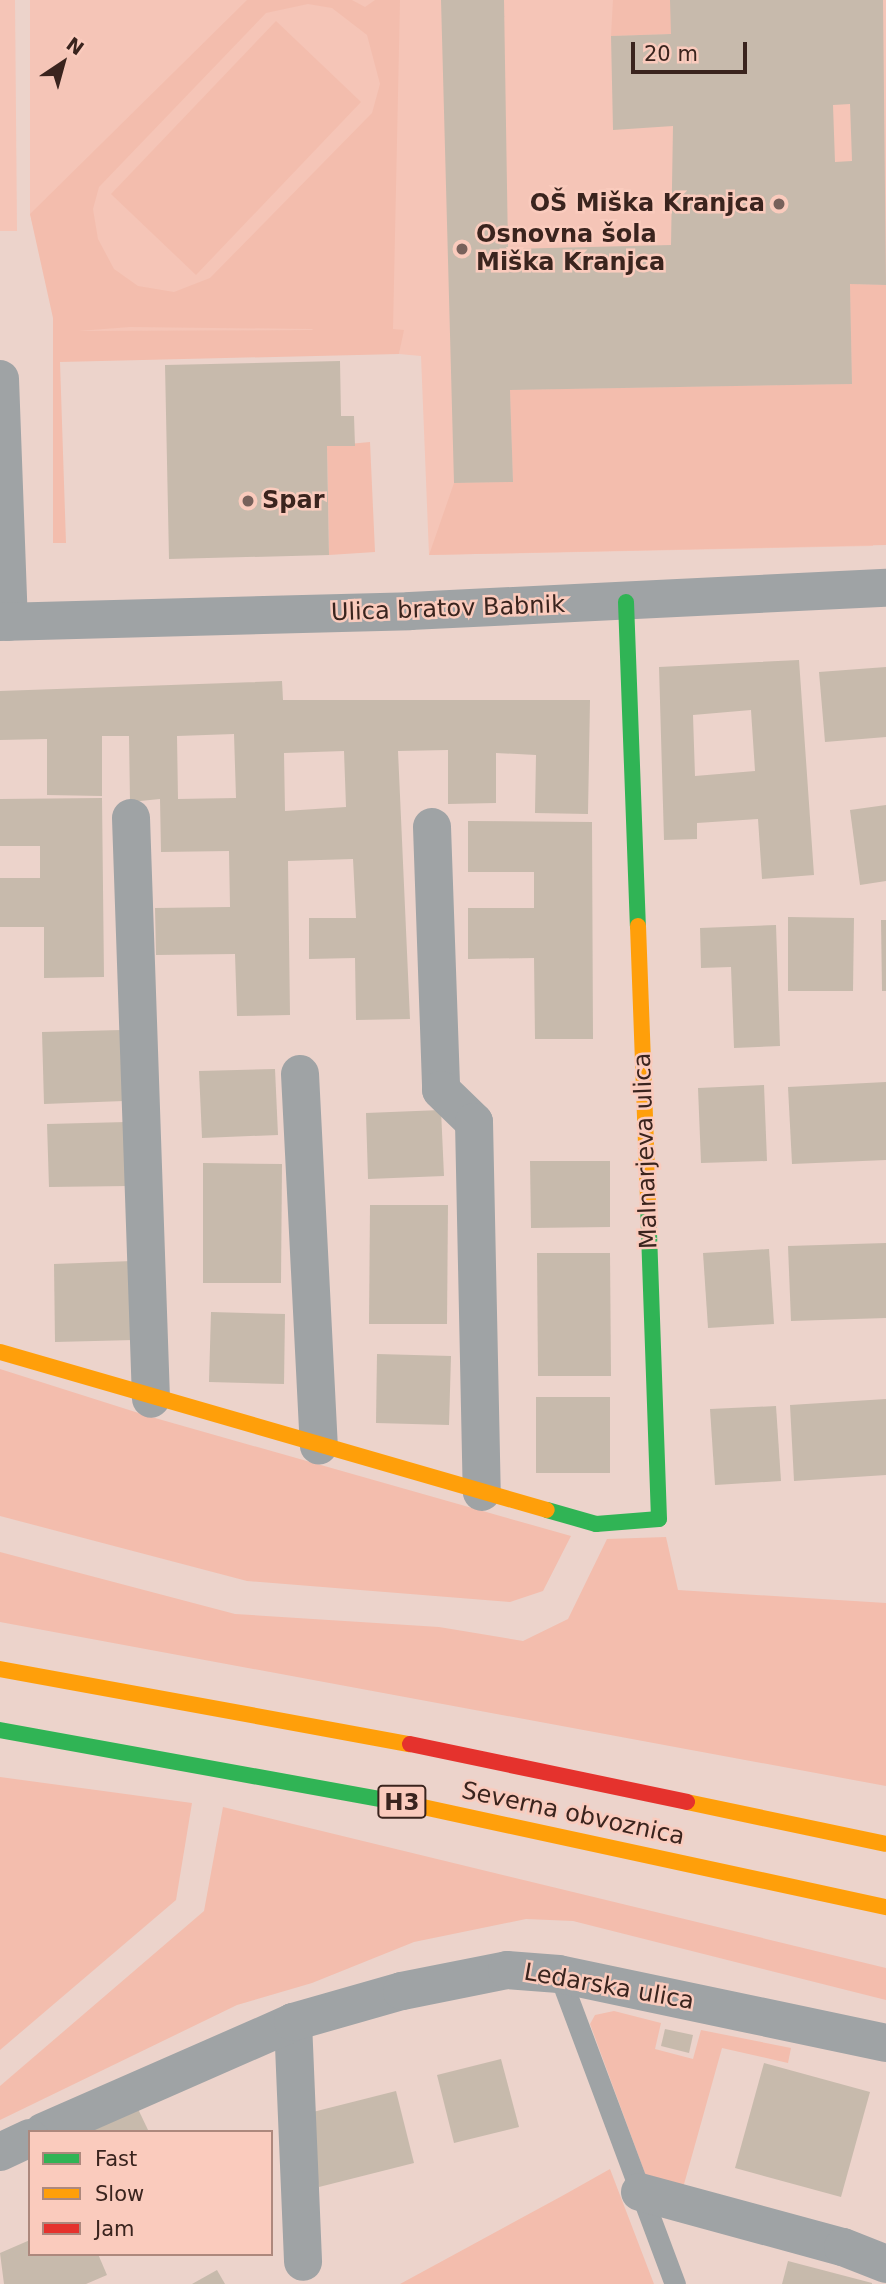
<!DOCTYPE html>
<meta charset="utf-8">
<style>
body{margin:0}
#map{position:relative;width:886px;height:2284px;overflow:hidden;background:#ecd3cb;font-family:"DejaVu Sans",sans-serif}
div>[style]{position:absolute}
.built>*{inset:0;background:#f5c5b7}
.green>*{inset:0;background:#f3bdad}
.building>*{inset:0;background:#c7baac}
.lane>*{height:21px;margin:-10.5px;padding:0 10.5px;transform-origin:10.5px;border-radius:10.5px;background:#9fa3a5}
.street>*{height:38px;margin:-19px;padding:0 19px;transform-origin:19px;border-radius:19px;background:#9fa3a5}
.fast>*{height:16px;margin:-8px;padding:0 8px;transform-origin:8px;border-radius:8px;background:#30b455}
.slow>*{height:16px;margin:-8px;padding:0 8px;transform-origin:8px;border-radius:8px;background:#ff9f0a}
.jam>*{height:16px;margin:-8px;padding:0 8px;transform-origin:8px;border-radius:8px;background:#e5322d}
.dots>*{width:19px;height:19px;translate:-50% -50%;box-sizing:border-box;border:4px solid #facbbd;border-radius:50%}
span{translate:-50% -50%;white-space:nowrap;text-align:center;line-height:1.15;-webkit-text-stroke:5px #facbbd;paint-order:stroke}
.shield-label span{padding:2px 5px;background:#facbbd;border:2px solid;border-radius:5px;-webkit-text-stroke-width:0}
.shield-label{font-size:23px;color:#3a241e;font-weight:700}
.poi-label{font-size:24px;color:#3a241e;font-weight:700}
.right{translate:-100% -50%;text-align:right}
.left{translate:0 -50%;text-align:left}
.street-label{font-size:24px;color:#3a241e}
.legend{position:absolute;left:28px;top:2130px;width:245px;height:126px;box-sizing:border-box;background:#facbbd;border:2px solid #ad887d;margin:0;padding:9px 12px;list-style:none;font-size:21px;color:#3a241e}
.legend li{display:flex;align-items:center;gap:14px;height:35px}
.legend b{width:35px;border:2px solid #ad887d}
.north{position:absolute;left:28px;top:28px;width:70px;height:70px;-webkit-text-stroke:5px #facbbd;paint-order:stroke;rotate:36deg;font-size:19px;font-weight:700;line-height:28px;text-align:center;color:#3a241e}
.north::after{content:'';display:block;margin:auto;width:24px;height:32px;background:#3a241e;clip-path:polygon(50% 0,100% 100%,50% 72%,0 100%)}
.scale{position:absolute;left:631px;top:42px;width:116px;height:32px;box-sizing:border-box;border:4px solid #3a241e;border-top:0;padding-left:9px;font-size:21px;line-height:24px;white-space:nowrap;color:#3a241e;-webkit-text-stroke:5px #facbbd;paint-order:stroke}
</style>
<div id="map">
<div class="built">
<i style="clip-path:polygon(0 0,15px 0,17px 231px,0 231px)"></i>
<i style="clip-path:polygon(30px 0,886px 0,886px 343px,873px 546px,429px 555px,421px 356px,399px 354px,403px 330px,60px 332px,30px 214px)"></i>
</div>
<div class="green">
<i style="clip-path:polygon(evenodd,247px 0,352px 0,365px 7px,375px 0,400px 0,393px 329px,404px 330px,399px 354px,60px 362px,66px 543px,53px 543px,53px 318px,30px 214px,247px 0,308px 4px,332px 8px,367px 35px,380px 84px,372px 113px,210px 278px,174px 292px,138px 286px,114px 269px,98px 239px,93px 209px,99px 187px,266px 13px,308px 4px,247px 0,130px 327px,312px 329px,313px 330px,78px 331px,130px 327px)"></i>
<i style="clip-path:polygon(613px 0,685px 0,671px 34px,611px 36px)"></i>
<i style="clip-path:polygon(276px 21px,361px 102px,196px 275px,111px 194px)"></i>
<i style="clip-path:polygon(850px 284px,886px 285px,886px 545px,429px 555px,454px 483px,513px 482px,510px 390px,852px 384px)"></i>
<i style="clip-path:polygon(370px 442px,375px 552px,329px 555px,327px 446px)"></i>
<i style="clip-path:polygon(0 1369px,148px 1416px,571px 1536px,543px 1591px,510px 1602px,247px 1581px,0 1516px)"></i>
<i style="clip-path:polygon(666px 1537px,678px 1590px,886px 1603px,886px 1786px,0 1622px,0 1552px,235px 1614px,439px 1627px,523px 1641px,568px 1619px,607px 1539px)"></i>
<i style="clip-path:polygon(0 1777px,192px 1803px,176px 1900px,0 2050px)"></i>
<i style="clip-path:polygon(223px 1807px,886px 1968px,886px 2000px,573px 1921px,526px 1919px,414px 1942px,312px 1983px,237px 2005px,0 2120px,0 2086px,204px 1911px)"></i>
<i style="clip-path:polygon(614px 2011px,661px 2023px,655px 2049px,693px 2059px,701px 2030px,791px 2048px,788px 2063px,722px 2048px,681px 2195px,650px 2187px,590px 2024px,595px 2015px)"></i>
<i style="clip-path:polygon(610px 2169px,654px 2284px,400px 2284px,562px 2196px)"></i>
</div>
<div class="building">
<i style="clip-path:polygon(evenodd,441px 0,504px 0,508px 249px,671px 245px,673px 126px,613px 130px,611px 36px,671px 34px,670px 0,883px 0,886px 285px,850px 284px,852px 384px,510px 390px,513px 482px,454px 483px,441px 0,850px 104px,852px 161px,835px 162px,833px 105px,850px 104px)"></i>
<i style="clip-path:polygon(340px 361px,341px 416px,354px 416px,355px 446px,327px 446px,329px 555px,169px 559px,165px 365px)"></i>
<i style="clip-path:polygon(evenodd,799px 660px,814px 875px,762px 879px,758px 819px,697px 823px,697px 839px,664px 840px,659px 667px,799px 660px,751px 710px,755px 771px,695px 776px,693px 715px,751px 710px)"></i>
<i style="clip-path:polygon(886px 667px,886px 737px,825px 742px,819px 672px)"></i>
<i style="clip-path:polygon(evenodd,282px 681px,283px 700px,590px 700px,588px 814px,535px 813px,536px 755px,496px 753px,496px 803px,448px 804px,448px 750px,398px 751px,410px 1019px,356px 1020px,355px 958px,309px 959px,309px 918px,356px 918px,353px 859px,288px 861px,290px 1015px,237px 1016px,235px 954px,156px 955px,155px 908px,230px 907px,229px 851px,161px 852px,160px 799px,130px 802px,129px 736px,102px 736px,102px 796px,47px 795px,47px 739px,0 740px,0 691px,282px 681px,234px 734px,236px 798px,178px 799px,177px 736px,234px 734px,282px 681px,344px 751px,346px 807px,285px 811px,284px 753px,344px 751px)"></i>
<i style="clip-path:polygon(102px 798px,104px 977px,44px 978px,44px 927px,0 927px,0 878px,40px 878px,40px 846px,0 846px,0 799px)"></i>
<i style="clip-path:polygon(886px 805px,886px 881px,860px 885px,850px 810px)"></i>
<i style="clip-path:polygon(468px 821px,592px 822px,593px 1039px,535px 1039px,534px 958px,468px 959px,468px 908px,534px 908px,534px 872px,468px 872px)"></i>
<i style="clip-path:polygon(788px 917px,854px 918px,853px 991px,788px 991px)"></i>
<i style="clip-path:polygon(881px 920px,886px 920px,886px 991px,882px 991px)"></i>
<i style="clip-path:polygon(776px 925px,780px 1046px,734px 1048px,731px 967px,701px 968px,700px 928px)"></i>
<i style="clip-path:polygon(122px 1030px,124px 1101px,44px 1104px,42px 1032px)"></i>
<i style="clip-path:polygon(275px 1069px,278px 1135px,202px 1138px,199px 1071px)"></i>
<i style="clip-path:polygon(886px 1082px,886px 1160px,792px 1164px,788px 1087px)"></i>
<i style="clip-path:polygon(764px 1085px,767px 1161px,701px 1163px,698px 1088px)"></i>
<i style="clip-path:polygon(441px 1110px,444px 1176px,368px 1179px,366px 1113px)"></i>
<i style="clip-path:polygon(127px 1122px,129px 1186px,49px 1187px,47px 1124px)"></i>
<i style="clip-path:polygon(530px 1161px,610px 1161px,610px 1227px,531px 1228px)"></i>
<i style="clip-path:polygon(203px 1163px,282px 1164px,281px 1283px,203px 1283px)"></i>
<i style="clip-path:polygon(370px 1205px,448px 1205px,447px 1324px,369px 1324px)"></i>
<i style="clip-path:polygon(886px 1243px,886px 1318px,791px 1321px,788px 1246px)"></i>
<i style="clip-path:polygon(769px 1249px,774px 1324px,708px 1328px,703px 1253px)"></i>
<i style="clip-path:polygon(537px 1253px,610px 1253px,611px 1376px,538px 1376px)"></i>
<i style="clip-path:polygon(132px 1261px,134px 1340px,55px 1342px,54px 1264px)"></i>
<i style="clip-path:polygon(211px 1312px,285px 1314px,284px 1384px,209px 1382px)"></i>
<i style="clip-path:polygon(377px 1354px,451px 1356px,449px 1425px,376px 1423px)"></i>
<i style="clip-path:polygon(536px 1397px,610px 1397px,610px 1473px,536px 1473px)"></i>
<i style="clip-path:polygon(886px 1399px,886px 1475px,794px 1481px,790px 1405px)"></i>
<i style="clip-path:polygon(776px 1406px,781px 1481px,715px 1485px,710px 1409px)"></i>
<i style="clip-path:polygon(665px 2029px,693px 2035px,689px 2053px,661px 2046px)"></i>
<i style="clip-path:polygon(501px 2059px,519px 2127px,454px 2143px,437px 2075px)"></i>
<i style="clip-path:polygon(764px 2063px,870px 2092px,841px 2197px,735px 2168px)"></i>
<i style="clip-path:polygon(396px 2091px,414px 2163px,319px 2187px,301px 2115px)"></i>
<i style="clip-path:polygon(138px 2109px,149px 2132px,89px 2132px)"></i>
<i style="clip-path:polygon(30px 2240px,30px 2254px,98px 2254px,107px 2275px,86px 2284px,4px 2284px,0 2253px)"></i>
<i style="clip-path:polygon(788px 2261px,872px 2283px,872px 2284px,782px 2284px)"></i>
<i style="clip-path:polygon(217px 2270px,225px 2284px,192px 2284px)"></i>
</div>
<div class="lane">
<i style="left:559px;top:1974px;width:331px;rotate:69.5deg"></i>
</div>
<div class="street">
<i style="left:0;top:379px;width:243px;rotate:87.9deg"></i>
<i style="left:0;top:622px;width:410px;rotate:-1.5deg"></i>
<i style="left:410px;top:611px;width:477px;rotate:-2.8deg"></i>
<i style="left:131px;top:818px;width:581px;rotate:88.03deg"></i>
<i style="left:432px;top:827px;width:263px;rotate:88deg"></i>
<i style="left:441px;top:1090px;width:46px;rotate:44.1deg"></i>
<i style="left:474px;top:1122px;width:370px;rotate:88.8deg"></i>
<i style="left:300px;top:1074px;width:372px;rotate:87.1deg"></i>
<i style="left:293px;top:2022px;width:240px;rotate:87.6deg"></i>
<i style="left:43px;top:2132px;width:273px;rotate:-23.7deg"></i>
<i style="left:293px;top:2022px;width:113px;rotate:-15.9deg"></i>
<i style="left:402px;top:1991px;width:107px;rotate:-11.3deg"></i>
<i style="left:507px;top:1970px;width:52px;rotate:4.4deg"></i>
<i style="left:559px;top:1974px;width:334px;rotate:11.9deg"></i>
<i style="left:0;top:2152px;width:33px;rotate:-25deg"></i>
<i style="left:640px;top:2192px;width:210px;rotate:15.2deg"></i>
<i style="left:843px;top:2247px;width:46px;rotate:21.6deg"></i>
</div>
<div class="fast">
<i style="left:626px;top:602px;width:324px;rotate:87.9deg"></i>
<i style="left:547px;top:1510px;width:51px;rotate:15.9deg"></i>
<i style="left:596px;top:1524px;width:63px;rotate:-4.5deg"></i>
<i style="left:659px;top:1519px;width:317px;rotate:-92deg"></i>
<i style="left:0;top:1730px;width:430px;rotate:10.3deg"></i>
</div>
<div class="slow">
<i style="left:638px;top:926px;width:276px;rotate:87.9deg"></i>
<i style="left:0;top:1352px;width:569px;rotate:16.11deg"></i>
<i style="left:0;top:1669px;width:417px;rotate:10.4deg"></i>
<i style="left:687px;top:1802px;width:203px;rotate:11.9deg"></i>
<i style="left:423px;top:1807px;width:474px;rotate:12.2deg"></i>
</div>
<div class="jam">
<i style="left:410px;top:1744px;width:283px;rotate:11.8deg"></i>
</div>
<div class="dots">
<i style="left:779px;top:204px;background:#78615b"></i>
<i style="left:462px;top:249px;background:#78615b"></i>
<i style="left:248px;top:501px;background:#78615b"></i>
</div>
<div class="shield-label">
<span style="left:402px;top:1802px">H3</span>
</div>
<div class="poi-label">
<span class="right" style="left:765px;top:204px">OŠ Miška Kranjca</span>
<span class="left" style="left:476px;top:249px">Osnovna šola<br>Miška Kranjca</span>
<span class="left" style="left:262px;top:501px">Spar</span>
</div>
<div class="street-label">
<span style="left:448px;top:609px;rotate:-2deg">Ulica bratov Babnik</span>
<span style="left:646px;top:1151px;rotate:-92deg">Malnarjeva ulica</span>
<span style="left:573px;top:1814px;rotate:12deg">Severna obvoznica</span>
<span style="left:609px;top:1987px;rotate:10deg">Ledarska ulica</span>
</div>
<ul class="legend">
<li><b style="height:9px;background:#30b455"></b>Fast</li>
<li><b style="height:9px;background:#ff9f0a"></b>Slow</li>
<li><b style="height:9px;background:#e5322d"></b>Jam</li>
</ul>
<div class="north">N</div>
<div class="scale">20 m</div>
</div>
